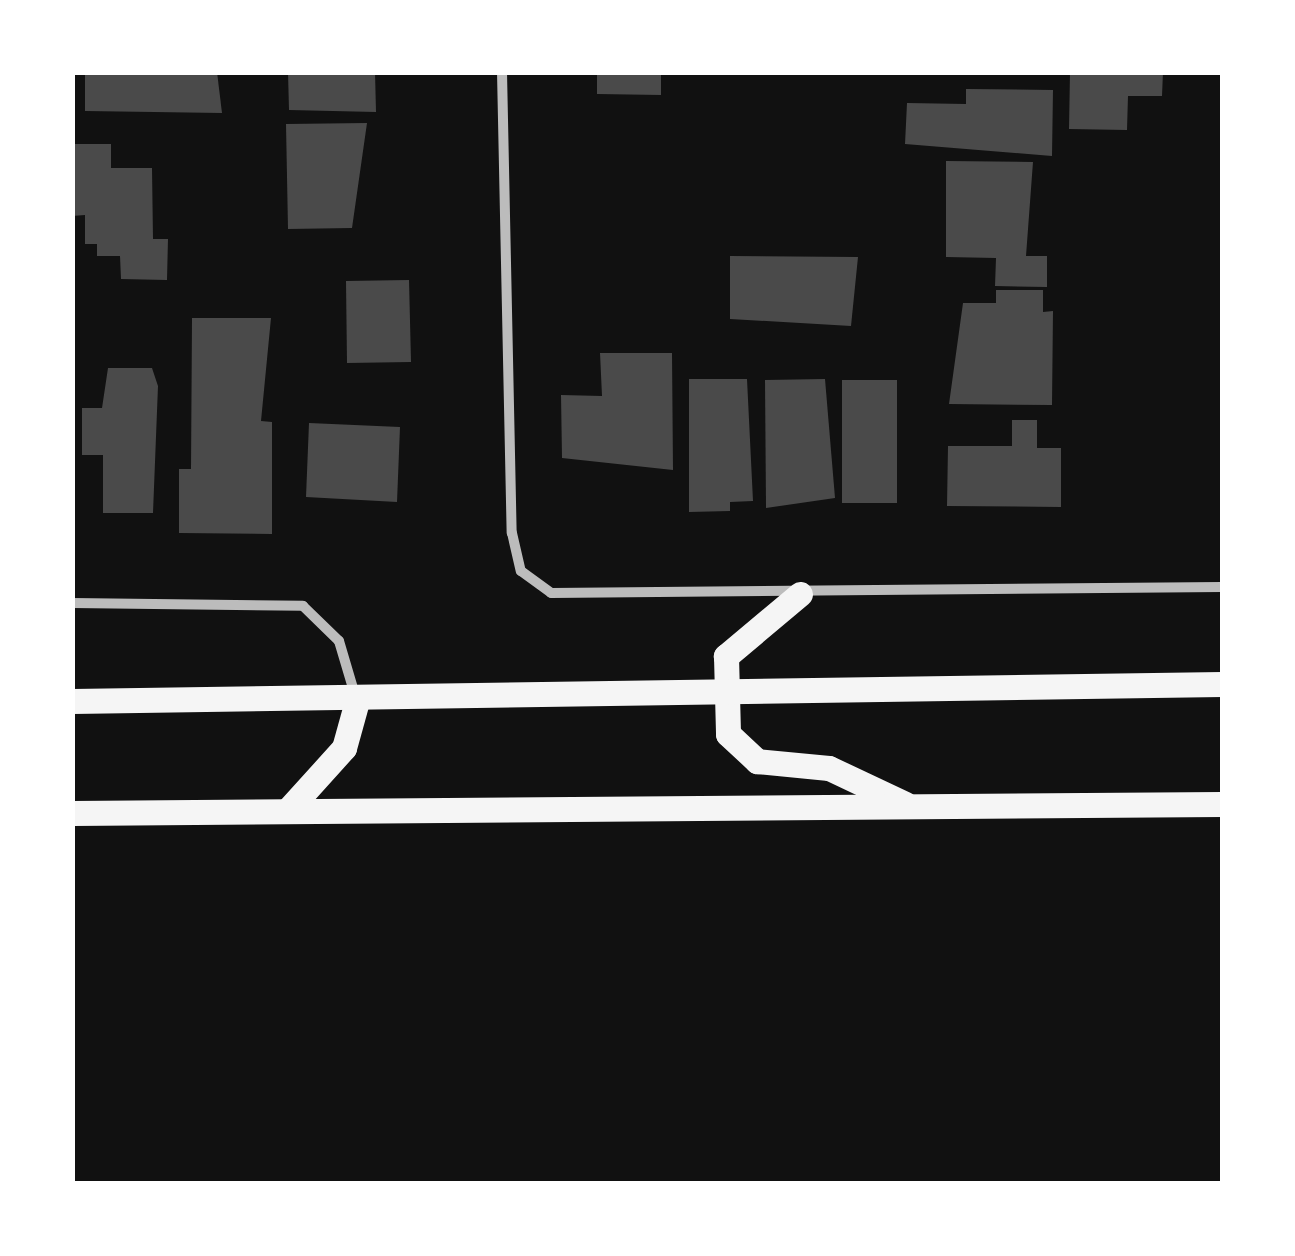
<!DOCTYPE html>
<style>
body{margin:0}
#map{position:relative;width:1295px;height:1256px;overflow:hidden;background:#111;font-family:Mulish,sans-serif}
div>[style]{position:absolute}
.building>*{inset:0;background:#4a4a4a}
.minor>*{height:10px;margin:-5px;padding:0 5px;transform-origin:5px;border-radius:5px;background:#bcbcbc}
.primary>*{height:25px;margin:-12.5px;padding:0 12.5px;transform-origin:12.5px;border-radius:12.5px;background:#f5f5f5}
span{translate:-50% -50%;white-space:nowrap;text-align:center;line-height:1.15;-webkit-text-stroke:8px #fff;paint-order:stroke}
.frame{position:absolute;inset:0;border:75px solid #fff;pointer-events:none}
</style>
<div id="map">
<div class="building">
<i style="clip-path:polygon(85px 72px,217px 72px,222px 113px,85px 111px)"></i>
<i style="clip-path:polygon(288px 72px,375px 72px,376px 112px,289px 110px)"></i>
<i style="clip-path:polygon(597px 72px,661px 72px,661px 95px,597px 94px)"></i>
<i style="clip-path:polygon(1070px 72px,1163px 72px,1162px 96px,1128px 96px,1127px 130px,1069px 129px)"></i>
<i style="clip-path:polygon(966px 89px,1053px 90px,1052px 156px,905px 144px,907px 103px,966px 104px)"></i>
<i style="clip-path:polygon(367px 123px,352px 228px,288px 229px,286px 124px)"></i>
<i style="clip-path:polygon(72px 144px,111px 144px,111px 168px,152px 168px,153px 239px,168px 239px,167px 280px,121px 279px,120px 256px,97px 256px,97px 244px,85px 244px,85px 215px,72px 216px)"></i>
<i style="clip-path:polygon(946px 161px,1033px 162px,1026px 256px,1047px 256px,1047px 287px,995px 286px,996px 258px,946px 257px)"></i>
<i style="clip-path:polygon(730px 256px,858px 257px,851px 326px,730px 319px)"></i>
<i style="clip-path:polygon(409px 280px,411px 362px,347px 363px,346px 281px)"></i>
<i style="clip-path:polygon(996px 290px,1043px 290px,1043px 312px,1053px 311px,1052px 405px,949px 404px,963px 303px,996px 303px)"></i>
<i style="clip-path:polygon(192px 318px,271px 318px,261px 421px,272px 422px,272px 534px,179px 533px,179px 469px,191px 469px)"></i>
<i style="clip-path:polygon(600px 353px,672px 353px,673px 470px,562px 458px,561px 395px,602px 396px)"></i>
<i style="clip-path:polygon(108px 368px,152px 368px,158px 386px,153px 513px,103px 513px,103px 455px,82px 455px,82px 408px,102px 408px)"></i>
<i style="clip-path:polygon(689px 379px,747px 379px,753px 501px,730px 502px,730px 511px,689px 512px)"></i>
<i style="clip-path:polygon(825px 379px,835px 498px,766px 508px,765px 380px)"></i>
<i style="clip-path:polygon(842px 380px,897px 380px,897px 503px,842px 503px)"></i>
<i style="clip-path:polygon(1012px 420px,1037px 420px,1037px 448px,1061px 448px,1061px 507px,947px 506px,948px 446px,1012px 446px)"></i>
<i style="clip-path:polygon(309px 423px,400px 427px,397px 502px,306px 497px)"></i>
</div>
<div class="minor">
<i style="left:502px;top:72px;width:461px;rotate:88.8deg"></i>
<i style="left:512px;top:533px;width:39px;rotate:77deg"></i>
<i style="left:521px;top:571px;width:37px;rotate:36deg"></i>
<i style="left:551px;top:593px;width:671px;rotate:-0.51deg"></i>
<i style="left:72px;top:603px;width:231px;rotate:0.7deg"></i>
<i style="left:303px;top:606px;width:50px;rotate:44.2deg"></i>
<i style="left:339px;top:641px;width:56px;rotate:73.5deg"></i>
</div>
<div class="primary">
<i style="left:800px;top:594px;width:97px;rotate:140deg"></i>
<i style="left:726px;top:656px;width:78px;rotate:88.5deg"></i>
<i style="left:728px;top:734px;width:40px;rotate:43deg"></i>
<i style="left:757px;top:761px;width:72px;rotate:5.6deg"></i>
<i style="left:829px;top:768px;width:84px;rotate:25.3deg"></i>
<i style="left:72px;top:701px;width:1150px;rotate:-0.85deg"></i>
<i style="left:287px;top:811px;width:85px;rotate:-47.9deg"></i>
<i style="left:344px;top:748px;width:49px;rotate:-74.5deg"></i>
<i style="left:72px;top:813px;width:1150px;rotate:-0.45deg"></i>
</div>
<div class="frame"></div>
</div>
